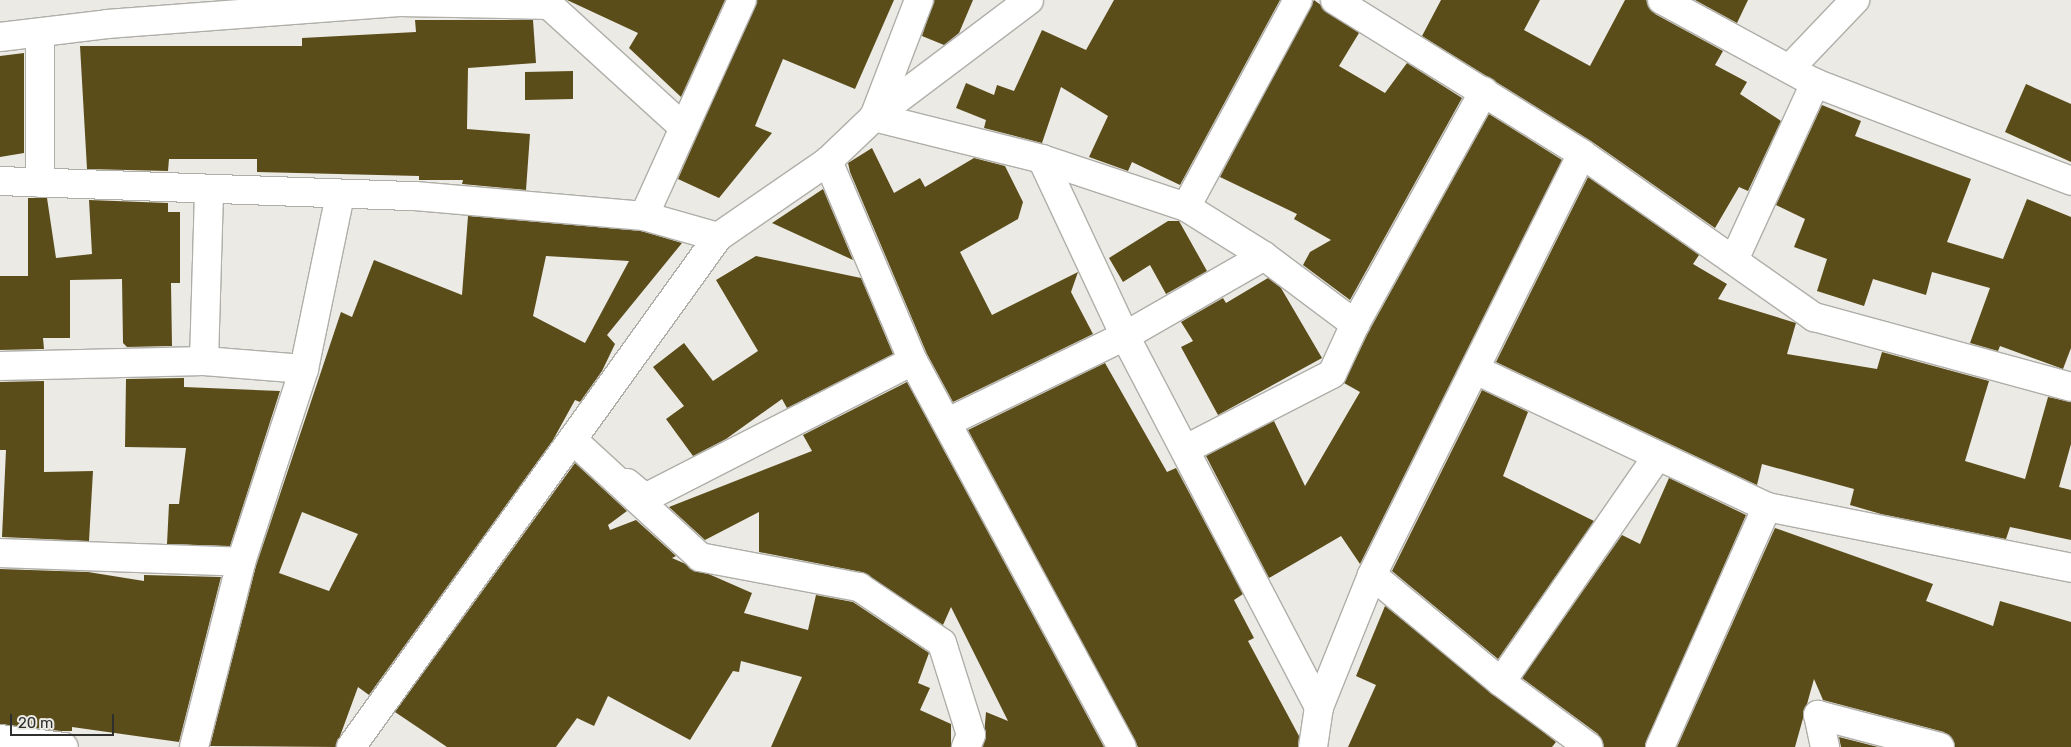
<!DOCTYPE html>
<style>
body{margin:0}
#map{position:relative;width:2071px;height:747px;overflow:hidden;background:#ebeae5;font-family:Rubik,sans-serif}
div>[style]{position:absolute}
.building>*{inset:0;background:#5b4d1a}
.roads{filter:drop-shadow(1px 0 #afaea9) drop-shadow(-1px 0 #afaea9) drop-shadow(0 1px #afaea9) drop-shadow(0 -1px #afaea9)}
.street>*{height:28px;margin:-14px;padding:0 14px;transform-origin:14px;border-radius:14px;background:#fff}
span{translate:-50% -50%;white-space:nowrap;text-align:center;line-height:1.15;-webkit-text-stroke:5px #ebeae5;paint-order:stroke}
.scale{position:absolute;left:10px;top:714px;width:104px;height:22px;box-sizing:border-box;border:2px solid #2f2f2d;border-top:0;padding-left:6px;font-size:15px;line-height:18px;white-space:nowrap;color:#2f2f2d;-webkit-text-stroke:4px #ebeae5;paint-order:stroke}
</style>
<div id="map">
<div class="building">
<i style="clip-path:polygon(567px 0,725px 0,681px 97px,629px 48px,638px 33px)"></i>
<i style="clip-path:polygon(757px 0,894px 0,855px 89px,783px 59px,755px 126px,772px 133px,719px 198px,678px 179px)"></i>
<i style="clip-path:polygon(934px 0,973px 0,959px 33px,944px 45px,922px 36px)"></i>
<i style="clip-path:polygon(1114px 0,1280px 0,1180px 185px,1132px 162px,1128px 171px,1089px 157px,1108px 116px,1061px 87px,1042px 143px,984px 128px,986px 120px,956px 108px,966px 83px,994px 95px,997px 85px,1014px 91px,1042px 30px,1086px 50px)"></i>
<i style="clip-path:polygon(1314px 0,1359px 33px,1339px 66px,1385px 93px,1407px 63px,1462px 98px,1350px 300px,1303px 265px,1310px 252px,1331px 240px,1294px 219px,1297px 214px,1220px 177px)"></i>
<i style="clip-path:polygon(1441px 0,1540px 0,1524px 30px,1590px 66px,1625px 0,1646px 0,1655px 14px,1723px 51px,1715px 65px,1747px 82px,1740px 94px,1781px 121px,1748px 191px,1739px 187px,1715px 228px,1591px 141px,1422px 36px)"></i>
<i style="clip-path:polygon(1695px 0,1748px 0,1737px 23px)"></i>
<i style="clip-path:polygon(415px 20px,533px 20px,536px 63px,468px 68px,467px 129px,530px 134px,526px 190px,462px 184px,463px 180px,419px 180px,419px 176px,257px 172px,257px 159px,169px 159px,168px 171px,87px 169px,80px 46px,302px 46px,302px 38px,416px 32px)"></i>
<i style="clip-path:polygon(24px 53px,24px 153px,0 157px,0 56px)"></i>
<i style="clip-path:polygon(573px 71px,573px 99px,525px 100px,525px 72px)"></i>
<i style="clip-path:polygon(2026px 84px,2071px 104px,2071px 162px,2005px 132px)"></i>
<i style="clip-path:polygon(1822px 105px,1861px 121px,1855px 136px,1971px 179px,1947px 242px,2003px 259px,2027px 199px,2071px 217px,2071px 348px,2063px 369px,2000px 346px,1998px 351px,1970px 343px,1990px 288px,1932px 272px,1926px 295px,1873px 279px,1864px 306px,1817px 291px,1827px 259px,1794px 247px,1805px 219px,1776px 205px)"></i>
<i style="clip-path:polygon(1489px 114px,1562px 160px,1360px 564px,1341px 536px,1269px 578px,1206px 456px,1274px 421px,1305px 486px,1360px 392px,1344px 383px,1369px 331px)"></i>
<i style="clip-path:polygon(872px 148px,894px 193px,920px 178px,925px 187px,974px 158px,1005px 166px,1023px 202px,1018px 219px,960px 252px,992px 315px,1078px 272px,1071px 292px,1093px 334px,953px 402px,927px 354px,850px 172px,848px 163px)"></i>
<i style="clip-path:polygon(1588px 177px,1699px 255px,1693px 264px,1727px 284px,1718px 299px,1796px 323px,1787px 354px,1877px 369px,1882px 352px,1989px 381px,1965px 461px,2025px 479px,2048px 397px,2071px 402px,2071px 444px,2059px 487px,2071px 490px,2071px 540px,2010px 527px,2006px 539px,1881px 514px,1850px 505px,1854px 489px,1762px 464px,1757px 485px,1496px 362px)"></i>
<i style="clip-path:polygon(823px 189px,853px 260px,772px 223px)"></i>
<i style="clip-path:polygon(28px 198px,47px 198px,56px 258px,92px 254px,89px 200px,168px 203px,168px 212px,180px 212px,180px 283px,171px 283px,172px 346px,127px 347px,123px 343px,122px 279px,70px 280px,70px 338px,43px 338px,44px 349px,0 350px,0 276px,28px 276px)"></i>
<i style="clip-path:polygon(evenodd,468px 216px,641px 231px,682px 243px,607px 335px,615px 344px,602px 371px,580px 402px,575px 400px,553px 440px,369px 695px,358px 687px,336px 747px,210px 746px,256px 566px,341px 312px,352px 317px,374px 260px,462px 295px,468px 216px,546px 256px,629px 261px,585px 343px,533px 316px,546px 256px,468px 216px,302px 512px,358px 534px,329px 591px,279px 573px,302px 512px)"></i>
<i style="clip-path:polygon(1168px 221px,1179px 221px,1207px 271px,1166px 294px,1150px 265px,1123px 282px,1109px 258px)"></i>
<i style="clip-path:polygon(756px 256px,861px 278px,893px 354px,787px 408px,782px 399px,726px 439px,693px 456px,666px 419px,684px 406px,653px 367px,684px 343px,713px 381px,758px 351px,716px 280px)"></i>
<i style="clip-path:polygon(1268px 278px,1281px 288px,1322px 358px,1218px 415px,1181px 347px,1193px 341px,1181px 322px,1223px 298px,1226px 303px)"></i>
<i style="clip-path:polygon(1105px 363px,1167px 472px,1176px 468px,1243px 594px,1234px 600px,1254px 638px,1248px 641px,1299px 736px,1298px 747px,1138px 747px,968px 430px)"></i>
<i style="clip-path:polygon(184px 378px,184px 387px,280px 391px,230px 546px,167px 544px,169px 504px,179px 504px,186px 448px,125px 447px,126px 379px)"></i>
<i style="clip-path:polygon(44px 381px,44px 472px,93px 471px,89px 541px,2px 537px,6px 450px,0 450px,0 382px)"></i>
<i style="clip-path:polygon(907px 382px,1104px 747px,983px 747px,986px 712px,1008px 721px,951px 607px,943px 625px,862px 572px,759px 552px,759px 512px,705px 540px,669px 507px,812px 451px,803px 435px)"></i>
<i style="clip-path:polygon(1482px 390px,1528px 412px,1503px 476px,1594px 521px,1498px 659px,1392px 571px)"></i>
<i style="clip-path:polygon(575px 463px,627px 511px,608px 525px,610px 530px,636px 520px,676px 556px,672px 558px,752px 593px,744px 613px,808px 630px,816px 595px,853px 602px,929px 653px,918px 683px,930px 688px,920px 710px,951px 724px,951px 747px,771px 747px,802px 677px,741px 661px,739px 672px,733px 671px,690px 740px,608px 696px,594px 726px,577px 718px,556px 747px,447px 747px,395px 712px)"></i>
<i style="clip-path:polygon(1669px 478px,1746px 515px,1645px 747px,1604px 747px,1598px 734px,1522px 678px,1622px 535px,1640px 544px)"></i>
<i style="clip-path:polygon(1775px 528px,1933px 584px,1926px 601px,1993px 626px,2000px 601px,2071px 622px,2071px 747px,1955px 747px,1944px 732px,1823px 700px,1814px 679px,1795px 747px,1677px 747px)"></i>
<i style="clip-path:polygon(0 569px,88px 572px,144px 581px,144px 575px,221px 577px,179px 742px,72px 727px,72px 731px,61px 731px,0 724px)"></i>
<i style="clip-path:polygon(1385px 606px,1556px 742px,1552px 747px,1348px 747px,1376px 685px,1356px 676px)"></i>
<i style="clip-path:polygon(1839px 737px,1878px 747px,1841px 747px)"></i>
</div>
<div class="roads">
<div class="street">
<i style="left:919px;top:0;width:125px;rotate:111deg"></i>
<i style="left:874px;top:117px;width:173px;rotate:14deg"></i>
<i style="left:1042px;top:159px;width:152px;rotate:18.4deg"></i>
<i style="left:1186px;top:207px;width:92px;rotate:32.1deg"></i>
<i style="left:1264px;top:256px;width:114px;rotate:36.8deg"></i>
<i style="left:1335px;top:0;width:291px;rotate:31.9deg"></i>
<i style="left:1582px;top:154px;width:284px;rotate:35.1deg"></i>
<i style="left:1814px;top:317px;width:266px;rotate:15.2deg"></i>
<i style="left:1662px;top:0;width:174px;rotate:28.5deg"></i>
<i style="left:1815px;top:83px;width:274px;rotate:20.9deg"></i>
<i style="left:40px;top:34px;width:149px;rotate:90deg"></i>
<i style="left:0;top:37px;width:108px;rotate:-6.9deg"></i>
<i style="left:107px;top:24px;width:293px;rotate:-4.3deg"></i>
<i style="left:399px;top:2px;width:150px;rotate:1.1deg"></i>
<i style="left:549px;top:5px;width:181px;rotate:42.3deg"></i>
<i style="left:1791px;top:67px;width:93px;rotate:-46.3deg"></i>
<i style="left:1042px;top:159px;width:195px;rotate:64.9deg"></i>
<i style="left:1125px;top:336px;width:419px;rotate:62.4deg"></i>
<i style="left:828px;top:161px;width:217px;rotate:67deg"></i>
<i style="left:913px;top:361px;width:439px;rotate:61.6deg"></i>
<i style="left:0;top:181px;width:415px;rotate:2.1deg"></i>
<i style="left:415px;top:196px;width:230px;rotate:5deg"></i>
<i style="left:1186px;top:207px;width:235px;rotate:-61.6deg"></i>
<i style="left:718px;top:237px;width:77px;rotate:-164.2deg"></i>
<i style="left:644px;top:216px;width:237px;rotate:-65.6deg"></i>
<i style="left:1734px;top:260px;width:195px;rotate:-65.4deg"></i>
<i style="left:204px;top:361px;width:170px;rotate:-88.3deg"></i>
<i style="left:0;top:366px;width:204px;rotate:-1.4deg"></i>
<i style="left:204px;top:361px;width:100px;rotate:4.6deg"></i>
<i style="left:1478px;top:371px;width:319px;rotate:25.2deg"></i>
<i style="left:1767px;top:507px;width:310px;rotate:11.3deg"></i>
<i style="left:948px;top:422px;width:197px;rotate:-25.9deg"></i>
<i style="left:1125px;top:336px;width:160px;rotate:-29.9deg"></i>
<i style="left:575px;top:442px;width:170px;rotate:42.6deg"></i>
<i style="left:700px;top:557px;width:162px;rotate:10.7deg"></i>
<i style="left:859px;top:587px;width:100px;rotate:34deg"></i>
<i style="left:942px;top:643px;width:96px;rotate:72.5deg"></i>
<i style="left:971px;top:735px;width:13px;rotate:113deg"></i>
<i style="left:1186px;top:449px;width:164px;rotate:-27.2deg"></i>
<i style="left:1332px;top:374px;width:55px;rotate:-65.3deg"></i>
<i style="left:1355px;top:324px;width:266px;rotate:-61deg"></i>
<i style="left:627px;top:483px;width:23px;rotate:40deg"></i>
<i style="left:645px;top:498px;width:301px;rotate:-27.1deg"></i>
<i style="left:0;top:553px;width:241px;rotate:2.1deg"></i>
<i style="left:1372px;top:575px;width:168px;rotate:39.7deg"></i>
<i style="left:1501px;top:682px;width:109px;rotate:36.5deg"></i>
<i style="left:1501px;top:682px;width:274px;rotate:-55.3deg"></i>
<i style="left:0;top:739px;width:64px;rotate:7.1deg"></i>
<i style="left:194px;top:747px;width:191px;rotate:-75.7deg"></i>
<i style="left:241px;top:562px;width:203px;rotate:-71.9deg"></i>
<i style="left:304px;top:369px;width:178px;rotate:-78.3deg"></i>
<i style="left:351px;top:747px;width:628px;rotate:-54.26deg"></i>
<i style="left:718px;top:237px;width:134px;rotate:-34.6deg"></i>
<i style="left:828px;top:161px;width:64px;rotate:-43.7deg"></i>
<i style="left:874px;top:117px;width:194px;rotate:-37deg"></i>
<i style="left:1313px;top:747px;width:40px;rotate:-81.5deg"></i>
<i style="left:1319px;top:707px;width:142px;rotate:-68.1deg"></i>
<i style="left:1372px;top:575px;width:470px;rotate:-63.5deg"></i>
<i style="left:1660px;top:747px;width:263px;rotate:-66deg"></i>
<i style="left:1825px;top:747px;width:33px;rotate:-102deg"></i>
<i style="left:1818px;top:715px;width:126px;rotate:14.7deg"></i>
</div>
</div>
<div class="scale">20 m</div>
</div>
